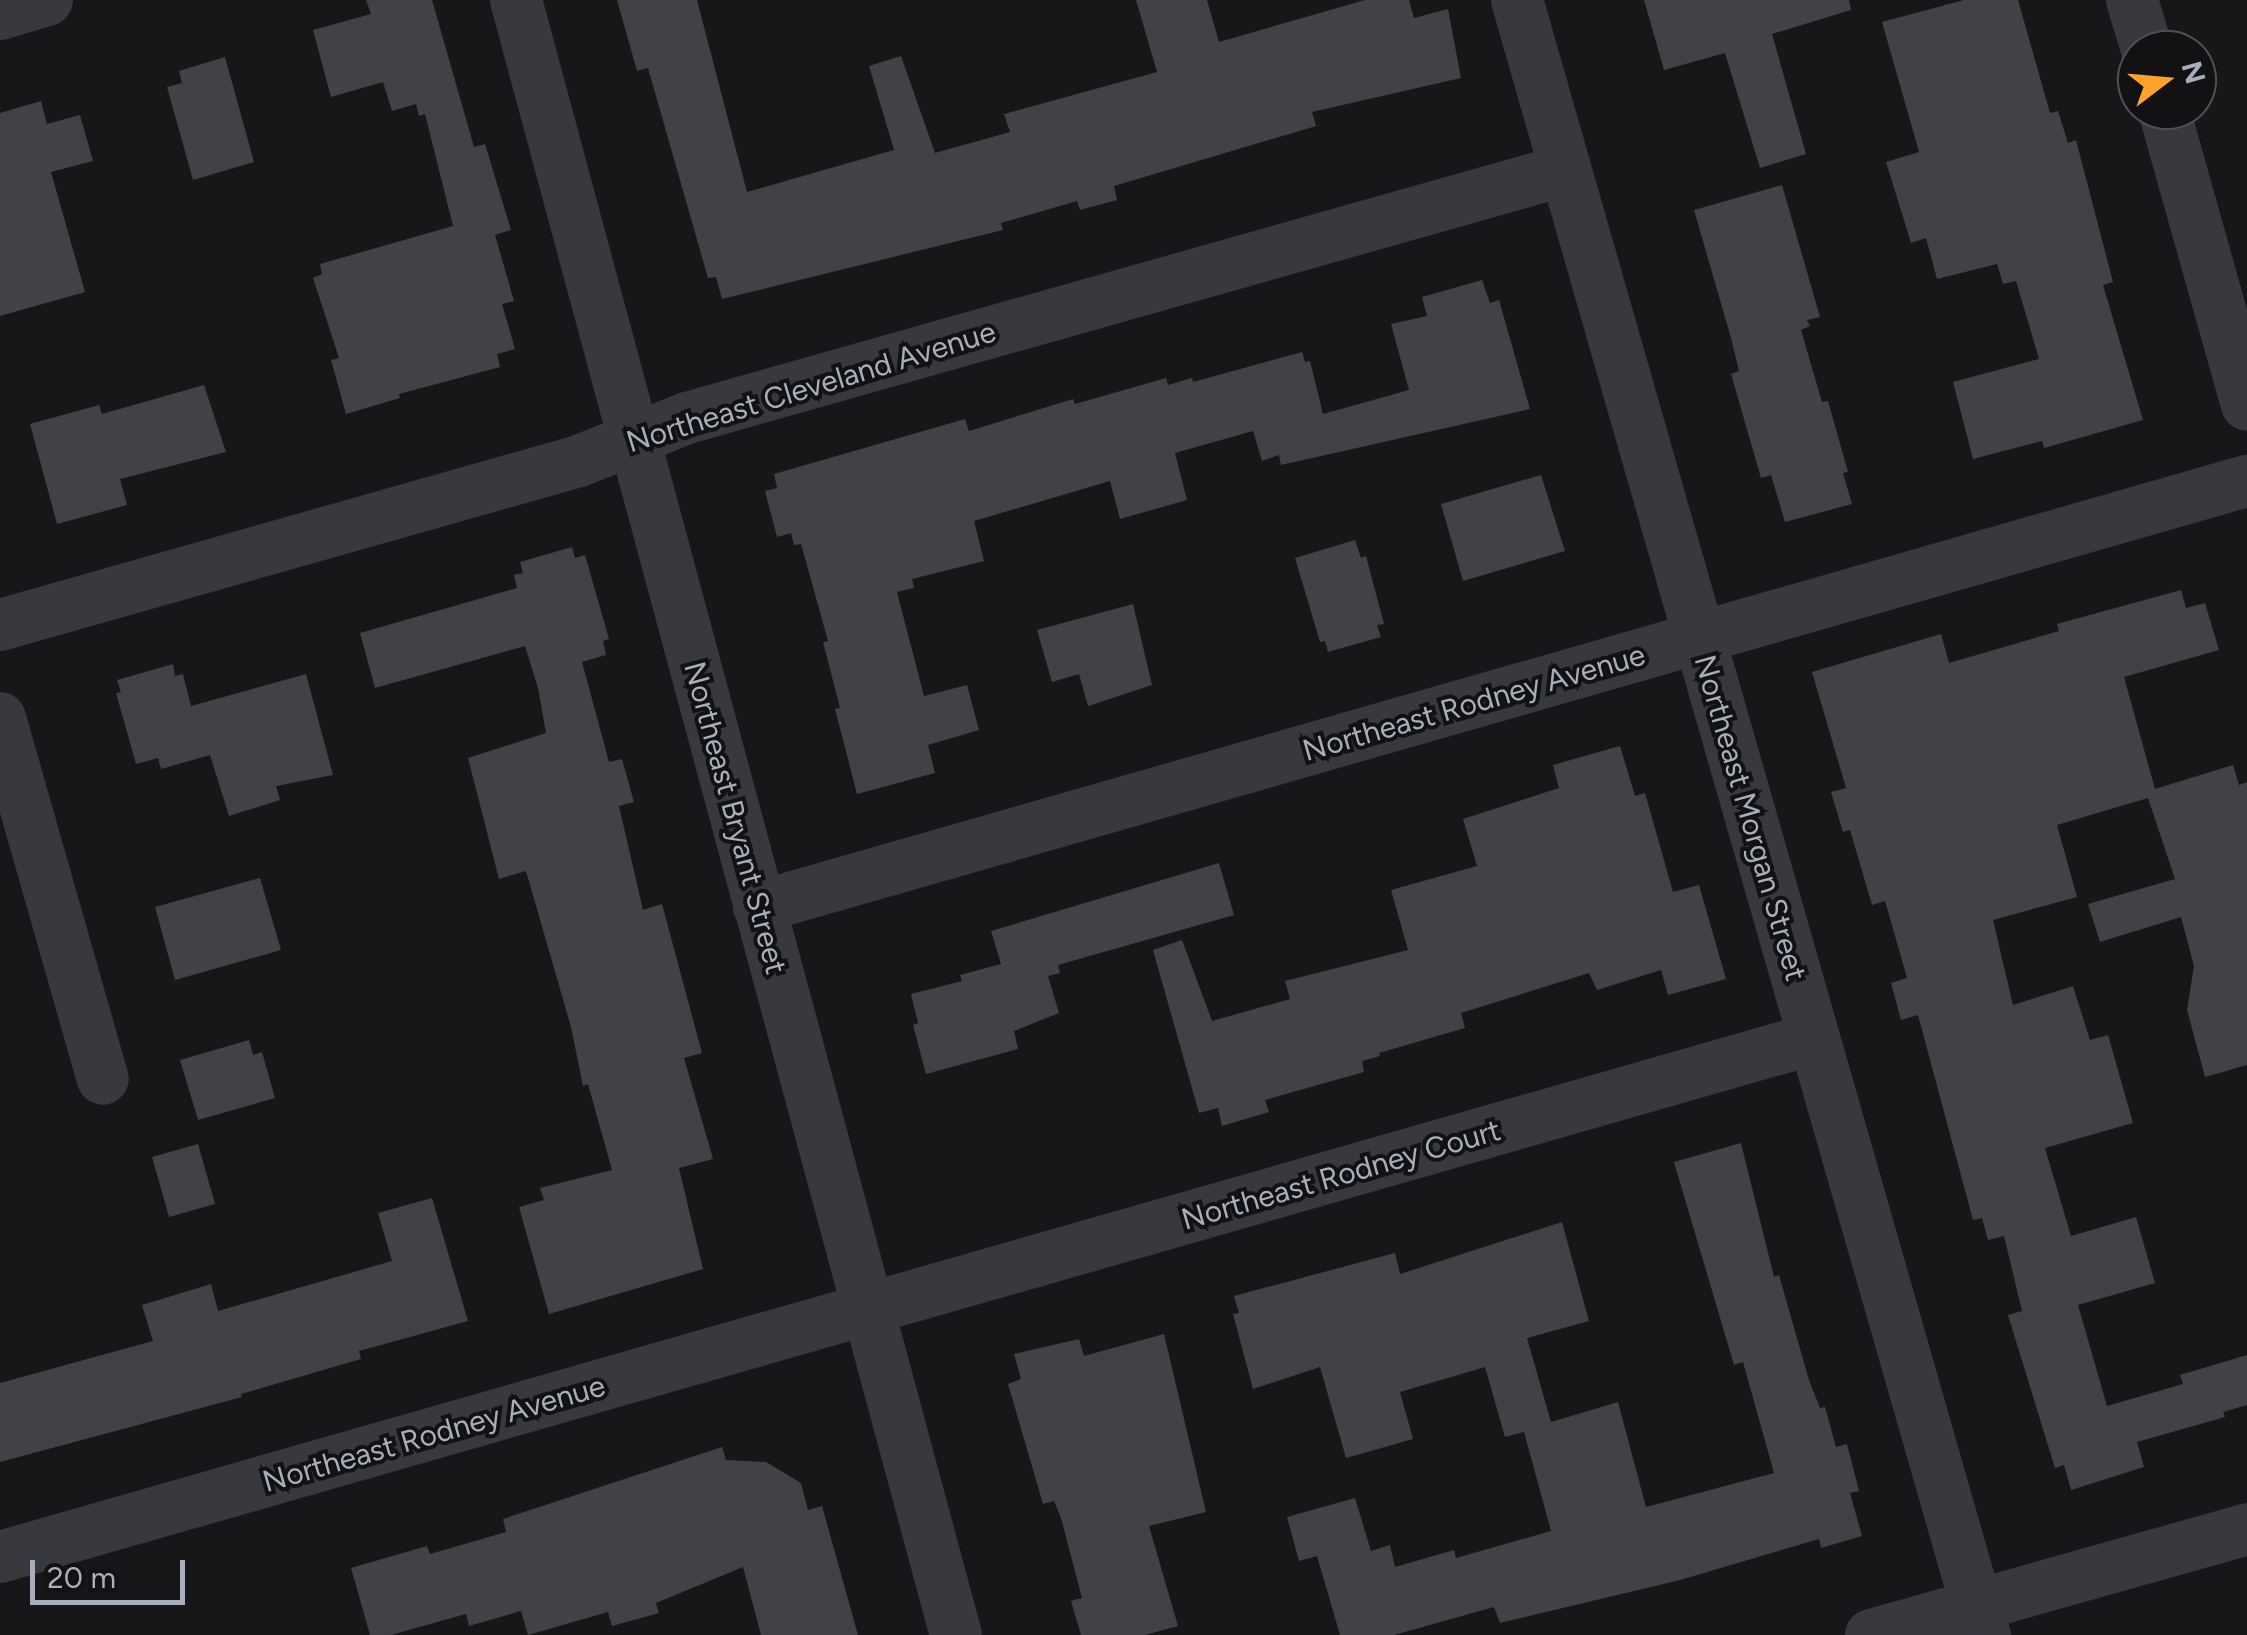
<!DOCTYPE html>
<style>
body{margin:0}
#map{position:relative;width:2247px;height:1635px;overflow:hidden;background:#171719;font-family:Figtree,sans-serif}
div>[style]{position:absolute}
.building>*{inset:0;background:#414246}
.street>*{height:52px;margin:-26px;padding:0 26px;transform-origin:26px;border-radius:26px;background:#38393f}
span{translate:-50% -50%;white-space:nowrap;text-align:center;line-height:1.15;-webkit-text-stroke:8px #121214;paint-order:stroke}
.street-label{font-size:30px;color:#a8afba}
.north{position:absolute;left:2117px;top:30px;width:100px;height:100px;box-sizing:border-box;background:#121214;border:2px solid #4e5156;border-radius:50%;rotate:74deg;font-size:28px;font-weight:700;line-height:40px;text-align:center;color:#a8afba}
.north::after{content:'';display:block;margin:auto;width:35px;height:45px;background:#ffa229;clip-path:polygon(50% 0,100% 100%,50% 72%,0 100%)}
.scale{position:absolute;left:30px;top:1560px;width:155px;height:45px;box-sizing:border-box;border:5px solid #a8afba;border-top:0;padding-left:12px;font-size:30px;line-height:35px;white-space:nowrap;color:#a8afba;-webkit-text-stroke:8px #121214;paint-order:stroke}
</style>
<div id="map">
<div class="building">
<i style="clip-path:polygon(366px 0,432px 0,474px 147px,485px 144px,511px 230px,495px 235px,514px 301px,502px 304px,515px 349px,497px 354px,500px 367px,399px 394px,400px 398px,346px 414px,331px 360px,339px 358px,313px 278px,322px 274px,320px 264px,453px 226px,425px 114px,419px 116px,416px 104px,392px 111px,383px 82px,331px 97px,313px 30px,371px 14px)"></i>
<i style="clip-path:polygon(617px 0,697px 0,747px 192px,894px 150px,869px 66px,901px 56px,935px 153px,1010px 132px,1004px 114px,1157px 72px,1136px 0,1207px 0,1219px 42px,1365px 0,1409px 0,1414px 18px,1448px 9px,1461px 78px,1312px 112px,1316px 126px,1114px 186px,1117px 200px,1080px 210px,1077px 201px,1001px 223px,1003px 230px,722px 299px,716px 277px,708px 278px,648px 68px,637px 71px)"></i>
<i style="clip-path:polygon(1644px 0,1849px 0,1851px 10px,1772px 34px,1806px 154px,1760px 168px,1725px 53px,1664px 70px)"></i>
<i style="clip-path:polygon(1964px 0,2018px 0,2050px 113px,2058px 111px,2068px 143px,2076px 140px,2113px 282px,2103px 285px,2143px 420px,2044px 448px,2042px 441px,1973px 459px,1953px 382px,2039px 359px,2016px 281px,2003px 284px,1997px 264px,1937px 279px,1926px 238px,1911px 243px,1886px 162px,1919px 152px,1882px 22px)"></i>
<i style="clip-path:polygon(225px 57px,254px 162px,193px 180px,167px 87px,182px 83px,179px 71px)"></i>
<i style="clip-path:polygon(41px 101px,47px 124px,80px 115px,93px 161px,51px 172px,85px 292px,0 316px,0 113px)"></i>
<i style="clip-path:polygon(1782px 185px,1820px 317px,1807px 320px,1810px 326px,1801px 330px,1822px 402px,1828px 401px,1848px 472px,1843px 473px,1852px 504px,1785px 522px,1771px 475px,1761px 478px,1731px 374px,1739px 371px,1731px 338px,1694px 210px)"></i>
<i style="clip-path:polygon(1482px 280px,1490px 303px,1499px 300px,1530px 409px,1281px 465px,1279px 455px,1262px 461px,1253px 431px,1175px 453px,1187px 500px,1120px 519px,1110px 481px,974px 521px,984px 561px,912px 579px,914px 588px,897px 592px,924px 696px,967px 685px,979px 730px,928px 745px,935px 773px,857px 794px,835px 709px,840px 708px,823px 642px,828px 641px,801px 544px,794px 545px,791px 533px,777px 537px,765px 491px,777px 488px,774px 474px,965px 419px,969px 431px,1073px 399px,1075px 404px,1166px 378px,1168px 385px,1192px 378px,1193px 382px,1302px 352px,1305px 362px,1310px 361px,1323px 414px,1409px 390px,1391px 324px,1427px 316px,1422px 297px)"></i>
<i style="clip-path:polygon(204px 385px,226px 452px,120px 479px,127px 505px,57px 524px,30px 424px,99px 405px,102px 414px)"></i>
<i style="clip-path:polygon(1541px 475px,1565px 551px,1463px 581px,1441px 504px)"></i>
<i style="clip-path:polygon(1355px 540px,1361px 558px,1366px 556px,1384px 624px,1377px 625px,1381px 637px,1328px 652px,1325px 641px,1320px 642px,1295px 558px)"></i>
<i style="clip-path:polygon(572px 547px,575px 558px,585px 555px,609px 639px,603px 641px,606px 655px,582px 662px,609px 762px,622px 759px,634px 802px,619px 806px,643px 910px,662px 904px,702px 1053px,684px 1058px,713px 1159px,679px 1168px,703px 1269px,549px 1314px,519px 1207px,544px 1200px,540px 1188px,612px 1170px,588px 1084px,583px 1086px,571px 1027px,526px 871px,499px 879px,468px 758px,546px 733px,538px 688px,525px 646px,375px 688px,360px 633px,517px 588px,514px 575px,523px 573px,520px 562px)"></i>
<i style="clip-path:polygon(2181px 590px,2186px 608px,2205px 603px,2219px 650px,2124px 677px,2155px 789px,2233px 765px,2239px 785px,2247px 782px,2247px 1065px,2205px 1077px,2187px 1010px,2194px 966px,2181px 917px,2100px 942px,2088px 904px,2175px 879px,2148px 798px,2057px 825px,2077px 897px,1993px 920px,2013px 1005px,2073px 986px,2090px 1040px,2108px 1035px,2133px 1123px,2045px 1148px,2071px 1236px,2136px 1217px,2155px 1283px,2078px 1305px,2107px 1406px,2183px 1384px,2180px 1375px,2247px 1355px,2247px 1405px,2223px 1412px,2225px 1417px,2137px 1442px,2144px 1467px,2071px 1490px,2064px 1465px,2055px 1468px,2008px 1315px,2022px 1311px,2004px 1236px,1988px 1240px,1982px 1218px,1973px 1220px,1918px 1015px,1901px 1020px,1891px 983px,1907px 978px,1885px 901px,1872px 905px,1850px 830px,1843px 832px,1831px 792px,1846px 788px,1812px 672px,1941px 634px,1949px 663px,2059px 631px,2057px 624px)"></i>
<i style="clip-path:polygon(1133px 604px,1152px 685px,1088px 706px,1079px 674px,1052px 682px,1037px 630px)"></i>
<i style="clip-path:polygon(173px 664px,175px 676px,183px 674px,191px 706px,306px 674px,333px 775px,276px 786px,280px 800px,229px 816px,210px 755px,161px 769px,158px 758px,136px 764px,116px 693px,121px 692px,117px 680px)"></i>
<i style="clip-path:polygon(1620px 746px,1635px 796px,1645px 793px,1673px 892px,1699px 885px,1726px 979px,1668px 995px,1661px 970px,1597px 990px,1589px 973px,1461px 1013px,1465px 1028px,1379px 1053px,1380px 1056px,1362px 1061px,1364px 1072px,1265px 1100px,1269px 1112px,1222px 1126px,1218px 1108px,1199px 1113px,1153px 950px,1182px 940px,1212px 1021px,1290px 999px,1285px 981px,1408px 950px,1391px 890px,1477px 866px,1463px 819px,1559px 788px,1553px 765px)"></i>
<i style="clip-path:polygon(1219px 863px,1234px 915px,1058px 965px,1060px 973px,1048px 976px,1059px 1013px,1014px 1031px,1018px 1049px,926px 1074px,913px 1025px,918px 1023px,911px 994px,962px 981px,960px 975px,1001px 964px,991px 931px)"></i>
<i style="clip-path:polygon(260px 878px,281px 950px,175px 980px,155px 907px)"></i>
<i style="clip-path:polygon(249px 1040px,253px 1055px,262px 1052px,275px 1098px,198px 1120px,180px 1060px)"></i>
<i style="clip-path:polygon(1741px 1143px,1774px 1277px,1779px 1275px,1809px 1380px,1820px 1408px,1825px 1407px,1836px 1447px,1847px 1444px,1859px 1491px,1850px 1493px,1862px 1536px,1821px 1548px,1819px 1539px,1680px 1580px,1500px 1623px,1494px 1607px,1394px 1635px,1340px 1635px,1317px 1556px,1299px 1561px,1287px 1517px,1355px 1498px,1371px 1551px,1390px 1545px,1395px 1567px,1454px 1550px,1456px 1558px,1551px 1531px,1524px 1432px,1505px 1437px,1485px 1367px,1400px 1392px,1413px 1439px,1346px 1458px,1320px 1367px,1253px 1389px,1233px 1314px,1239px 1313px,1234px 1296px,1395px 1253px,1400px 1274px,1562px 1222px,1589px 1321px,1527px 1338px,1551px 1422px,1618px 1402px,1646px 1507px,1774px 1473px,1743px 1362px,1734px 1365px,1674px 1162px)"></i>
<i style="clip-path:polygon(198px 1144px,215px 1204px,169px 1217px,152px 1157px)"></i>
<i style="clip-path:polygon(432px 1198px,468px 1321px,359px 1351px,361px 1359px,241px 1394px,242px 1397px,0 1462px,0 1383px,153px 1341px,142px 1305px,211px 1284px,218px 1311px,392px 1261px,378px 1213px)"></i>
<i style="clip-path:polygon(1164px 1334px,1206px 1512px,1149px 1526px,1178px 1626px,1145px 1635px,1081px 1635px,1071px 1601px,1082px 1598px,1061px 1518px,1054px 1501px,1043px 1504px,1008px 1384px,1021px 1379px,1014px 1354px,1079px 1339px,1084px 1356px)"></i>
<i style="clip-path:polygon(722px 1447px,726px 1460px,766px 1462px,801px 1483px,808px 1510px,822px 1506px,858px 1635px,761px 1635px,743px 1567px,656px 1603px,659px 1613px,612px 1626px,608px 1612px,528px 1635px,521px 1611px,469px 1626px,466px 1614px,391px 1635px,370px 1635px,351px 1568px,427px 1546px,430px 1554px,506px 1532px,503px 1519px)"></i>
</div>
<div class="street">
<i style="left:516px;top:0;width:1693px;rotate:74.94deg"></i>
<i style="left:1517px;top:0;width:1701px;rotate:74.03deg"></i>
<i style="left:2132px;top:0;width:52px;rotate:73.3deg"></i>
<i style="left:0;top:14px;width:49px;rotate:-16.6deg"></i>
<i style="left:2164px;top:110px;width:306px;rotate:74.3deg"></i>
<i style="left:0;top:625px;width:602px;rotate:-15.81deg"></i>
<i style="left:579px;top:461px;width:116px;rotate:-21.7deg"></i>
<i style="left:687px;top:418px;width:913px;rotate:-15.76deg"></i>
<i style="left:0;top:718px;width:375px;rotate:74.1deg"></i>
<i style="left:759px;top:907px;width:1548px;rotate:-15.98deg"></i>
<i style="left:0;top:1557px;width:1886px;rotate:-15.95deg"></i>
<i style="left:1871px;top:1635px;width:391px;rotate:-15.7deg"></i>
</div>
<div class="street-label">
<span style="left:811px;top:387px;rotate:-17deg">Northeast Cleveland Avenue</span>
<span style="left:1474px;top:703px;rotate:-16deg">Northeast Rodney Avenue</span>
<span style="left:735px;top:818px;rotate:75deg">Northeast Bryant Street</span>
<span style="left:1750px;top:818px;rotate:74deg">Northeast Morgan Street</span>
<span style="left:1341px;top:1175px;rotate:-16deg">Northeast Rodney Court</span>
<span style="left:434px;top:1434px;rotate:-16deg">Northeast Rodney Avenue</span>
</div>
<div class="north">N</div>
<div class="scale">20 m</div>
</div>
